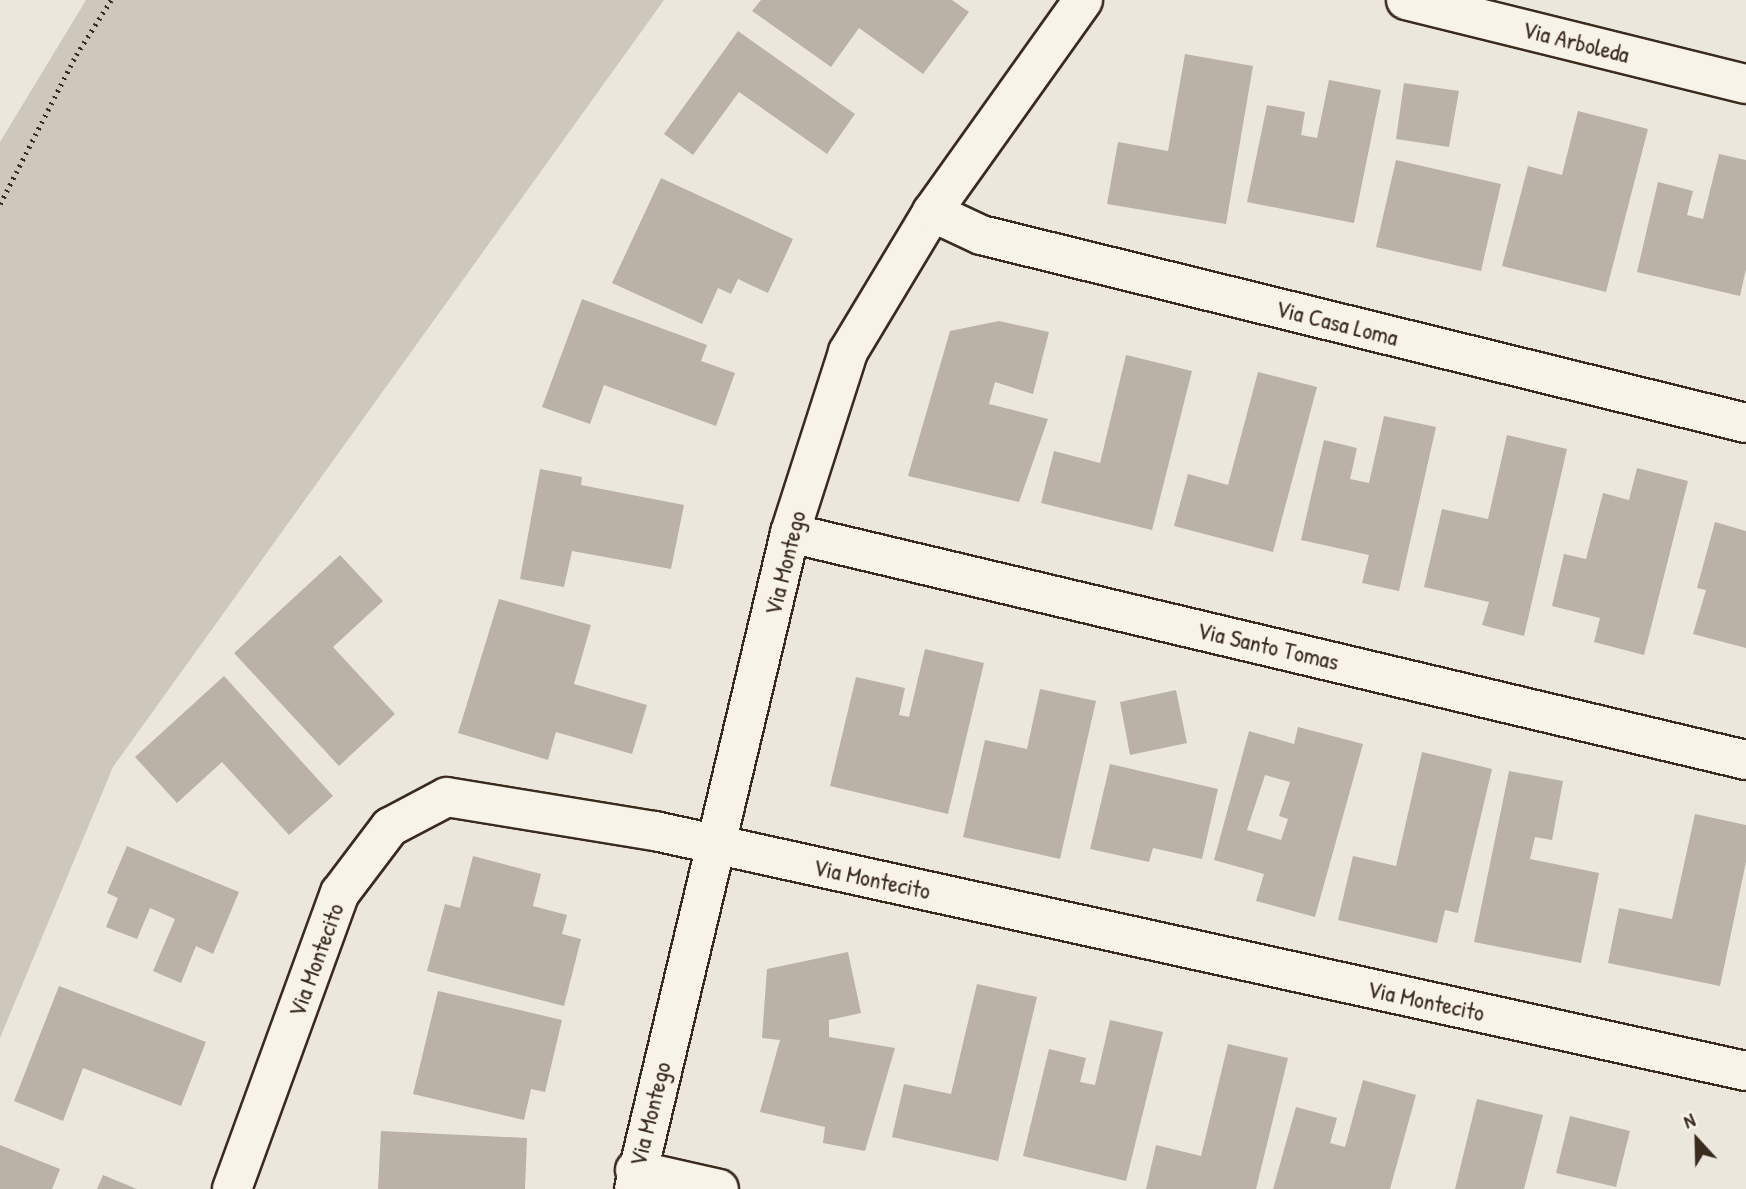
<!DOCTYPE html>
<style>
body{margin:0}
#map{position:relative;width:1746px;height:1189px;overflow:hidden;background:#ece7dc;font-family:"Patrick Hand",sans-serif}
div>[style]{position:absolute}
.green>*{inset:0;background:#cec8bc}
.building>*{inset:0;background:#bab2a7}
.path>*{height:4.5px;margin-top:-2.25px;transform-origin:0;background:repeating-linear-gradient(90deg,#3b2a1e 0 2px,transparent 0 7px)}
.roads{filter:drop-shadow(2px 0 #3b2a1e) drop-shadow(-2px 0 #3b2a1e) drop-shadow(0 2px #3b2a1e) drop-shadow(0 -2px #3b2a1e)}
.street>*{height:38px;margin:-19px;padding:0 19px;transform-origin:19px;border-radius:19px;background:#f7f3e8}
.secondary>*{height:38px;margin:-19px;padding:0 19px;transform-origin:19px;border-radius:19px;background:#f7f3e8}
span{translate:-50% -50%;white-space:nowrap;text-align:center;line-height:1.15;-webkit-text-stroke:5px #f7f3e8;paint-order:stroke}
.street-label{font-size:24px;color:#3b2a1e}
.north{position:absolute;left:1662px;top:1105px;width:70px;height:70px;-webkit-text-stroke:5px #f7f3e8;paint-order:stroke;rotate:338deg;font-size:19px;font-weight:700;line-height:28px;text-align:center;color:#3b2a1e}
.north::after{content:'';display:block;margin:auto;width:24px;height:32px;background:#3b2a1e;clip-path:polygon(50% 0,100% 100%,50% 72%,0 100%)}
</style>
<div id="map">
<div class="green">
<i style="clip-path:polygon(86px 0,664px 0,113px 767px,0 1038px,0 142px)"></i>
</div>
<div class="building">
<i style="clip-path:polygon(761px 0,952px 0,969px 12px,923px 74px,859px 28px,831px 67px,752px 11px)"></i>
<i style="clip-path:polygon(738px 31px,855px 114px,827px 154px,739px 92px,693px 155px,664px 134px)"></i>
<i style="clip-path:polygon(1185px 54px,1253px 66px,1226px 224px,1107px 204px,1118px 142px,1168px 151px)"></i>
<i style="clip-path:polygon(1329px 80px,1381px 90px,1354px 223px,1247px 202px,1267px 105px,1305px 112px,1301px 135px,1317px 138px)"></i>
<i style="clip-path:polygon(1404px 83px,1459px 91px,1449px 147px,1396px 139px)"></i>
<i style="clip-path:polygon(1578px 111px,1648px 129px,1606px 292px,1502px 266px,1528px 166px,1562px 175px)"></i>
<i style="clip-path:polygon(1719px 154px,1746px 160px,1746px 269px,1740px 296px,1637px 272px,1658px 182px,1693px 191px,1687px 215px,1703px 219px)"></i>
<i style="clip-path:polygon(1396px 160px,1501px 184px,1481px 271px,1376px 247px)"></i>
<i style="clip-path:polygon(661px 178px,793px 239px,768px 293px,738px 279px,731px 294px,718px 288px,702px 324px,612px 283px)"></i>
<i style="clip-path:polygon(582px 299px,707px 345px,701px 361px,735px 373px,716px 426px,604px 385px,590px 424px,542px 407px)"></i>
<i style="clip-path:polygon(999px 321px,1049px 332px,1033px 394px,995px 382px,989px 404px,1048px 419px,1019px 502px,908px 476px,950px 331px)"></i>
<i style="clip-path:polygon(1126px 355px,1192px 371px,1152px 530px,1041px 503px,1054px 451px,1100px 463px)"></i>
<i style="clip-path:polygon(1258px 372px,1317px 387px,1273px 552px,1174px 526px,1188px 474px,1228px 485px)"></i>
<i style="clip-path:polygon(1384px 416px,1436px 427px,1399px 591px,1362px 583px,1369px 555px,1301px 540px,1324px 440px,1357px 448px,1350px 479px,1369px 483px)"></i>
<i style="clip-path:polygon(1507px 435px,1567px 449px,1524px 636px,1482px 625px,1489px 602px,1424px 587px,1442px 509px,1488px 519px)"></i>
<i style="clip-path:polygon(1637px 468px,1688px 481px,1644px 655px,1594px 642px,1600px 618px,1552px 606px,1564px 554px,1586px 559px,1603px 493px,1629px 500px)"></i>
<i style="clip-path:polygon(540px 469px,582px 477px,581px 485px,684px 505px,671px 569px,572px 551px,564px 587px,520px 579px)"></i>
<i style="clip-path:polygon(1715px 522px,1746px 531px,1746px 648px,1693px 634px,1706px 590px,1697px 588px)"></i>
<i style="clip-path:polygon(340px 555px,383px 601px,333px 647px,395px 714px,339px 766px,234px 653px)"></i>
<i style="clip-path:polygon(499px 599px,591px 625px,574px 684px,647px 705px,632px 754px,556px 732px,548px 760px,458px 733px)"></i>
<i style="clip-path:polygon(925px 649px,984px 663px,948px 814px,830px 786px,856px 677px,905px 688px,899px 715px,909px 717px)"></i>
<i style="clip-path:polygon(224px 676px,333px 796px,289px 835px,222px 762px,177px 803px,135px 757px)"></i>
<i style="clip-path:polygon(1040px 689px,1096px 701px,1060px 859px,963px 837px,985px 740px,1027px 749px)"></i>
<i style="clip-path:polygon(1176px 690px,1187px 743px,1130px 755px,1120px 702px)"></i>
<i style="clip-path:polygon(evenodd,1298px 727px,1363px 744px,1315px 917px,1256px 901px,1264px 874px,1214px 860px,1249px 731px,1294px 744px,1298px 727px,1265px 775px,1290px 782px,1279px 816px,1288px 819px,1281px 840px,1247px 830px,1265px 775px)"></i>
<i style="clip-path:polygon(1422px 752px,1492px 769px,1458px 913px,1445px 910px,1437px 943px,1338px 920px,1353px 856px,1396px 866px)"></i>
<i style="clip-path:polygon(1110px 764px,1218px 789px,1202px 859px,1153px 848px,1149px 862px,1090px 849px)"></i>
<i style="clip-path:polygon(1509px 771px,1563px 781px,1552px 840px,1535px 837px,1530px 859px,1599px 873px,1581px 963px,1474px 942px)"></i>
<i style="clip-path:polygon(1695px 814px,1746px 825px,1746px 862px,1720px 986px,1608px 963px,1619px 908px,1672px 919px)"></i>
<i style="clip-path:polygon(127px 846px,239px 892px,213px 954px,196px 946px,181px 983px,153px 971px,175px 919px,150px 908px,137px 939px,106px 927px,118px 898px,107px 893px)"></i>
<i style="clip-path:polygon(473px 856px,541px 874px,533px 906px,567px 915px,562px 934px,581px 939px,564px 1006px,427px 971px,445px 904px,460px 908px)"></i>
<i style="clip-path:polygon(848px 952px,861px 1013px,829px 1020px,829px 1037px,895px 1048px,865px 1151px,823px 1143px,825px 1127px,760px 1112px,780px 1040px,762px 1038px,767px 969px)"></i>
<i style="clip-path:polygon(977px 984px,1037px 997px,998px 1161px,892px 1137px,904px 1084px,951px 1094px)"></i>
<i style="clip-path:polygon(59px 986px,206px 1042px,181px 1106px,83px 1068px,63px 1121px,14px 1101px)"></i>
<i style="clip-path:polygon(438px 991px,562px 1020px,545px 1092px,531px 1089px,524px 1120px,413px 1094px)"></i>
<i style="clip-path:polygon(1110px 1020px,1163px 1032px,1126px 1181px,1023px 1156px,1049px 1049px,1086px 1058px,1080px 1082px,1095px 1085px)"></i>
<i style="clip-path:polygon(1228px 1044px,1288px 1058px,1256px 1189px,1146px 1189px,1156px 1145px,1201px 1156px)"></i>
<i style="clip-path:polygon(1363px 1080px,1416px 1095px,1390px 1189px,1273px 1189px,1296px 1107px,1337px 1118px,1330px 1143px,1345px 1147px)"></i>
<i style="clip-path:polygon(1477px 1099px,1543px 1115px,1524px 1189px,1455px 1189px)"></i>
<i style="clip-path:polygon(1570px 1116px,1630px 1131px,1616px 1187px,1556px 1173px)"></i>
<i style="clip-path:polygon(381px 1131px,527px 1138px,525px 1189px,378px 1189px)"></i>
<i style="clip-path:polygon(0 1145px,60px 1169px,52px 1189px,0 1189px)"></i>
<i style="clip-path:polygon(103px 1175px,137px 1189px,97px 1189px)"></i>
</div>
<div class="path">
<i style="left:0;top:204px;width:167px;rotate:-63deg"></i>
<i style="left:76px;top:55px;width:65px;rotate:-57.5deg"></i>
</div>
<div class="roads">
<div class="street">
<i style="left:1406px;top:0;width:350px;rotate:13.9deg"></i>
<i style="left:932px;top:212px;width:54px;rotate:25.1deg"></i>
<i style="left:981px;top:235px;width:788px;rotate:13.81deg"></i>
<i style="left:790px;top:533px;width:983px;rotate:13.36deg"></i>
<i style="left:635px;top:1170px;width:86px;rotate:12.7deg"></i>
<i style="left:232px;top:1189px;width:315px;rotate:-70deg"></i>
<i style="left:340px;top:893px;width:83px;rotate:-52.9deg"></i>
<i style="left:390px;top:827px;width:64px;rotate:-27.8deg"></i>
<i style="left:447px;top:797px;width:211px;rotate:9.3deg"></i>
<i style="left:655px;top:831px;width:1117px;rotate:12.41deg"></i>
</div>
<div class="secondary">
<i style="left:634px;top:1189px;width:674px;rotate:-76.62deg"></i>
<i style="left:790px;top:533px;width:190px;rotate:-72.2deg"></i>
<i style="left:848px;top:352px;width:163px;rotate:-59deg"></i>
<i style="left:932px;top:212px;width:260px;rotate:-54.5deg"></i>
</div>
</div>
<div class="street-label">
<span style="left:1576px;top:42px;rotate:14deg">Via Arboleda</span>
<span style="left:1337px;top:323px;rotate:14deg">Via Casa Loma</span>
<span style="left:785px;top:563px;rotate:-76deg">Via Montego</span>
<span style="left:1268px;top:646px;rotate:13deg">Via Santo Tomas</span>
<span style="left:872px;top:879px;rotate:12deg">Via Montecito</span>
<span style="left:316px;top:960px;rotate:-70deg">Via Montecito</span>
<span style="left:1426px;top:1001px;rotate:12deg">Via Montecito</span>
<span style="left:650px;top:1114px;rotate:-76deg">Via Montego</span>
</div>
<div class="north">N</div>
</div>
